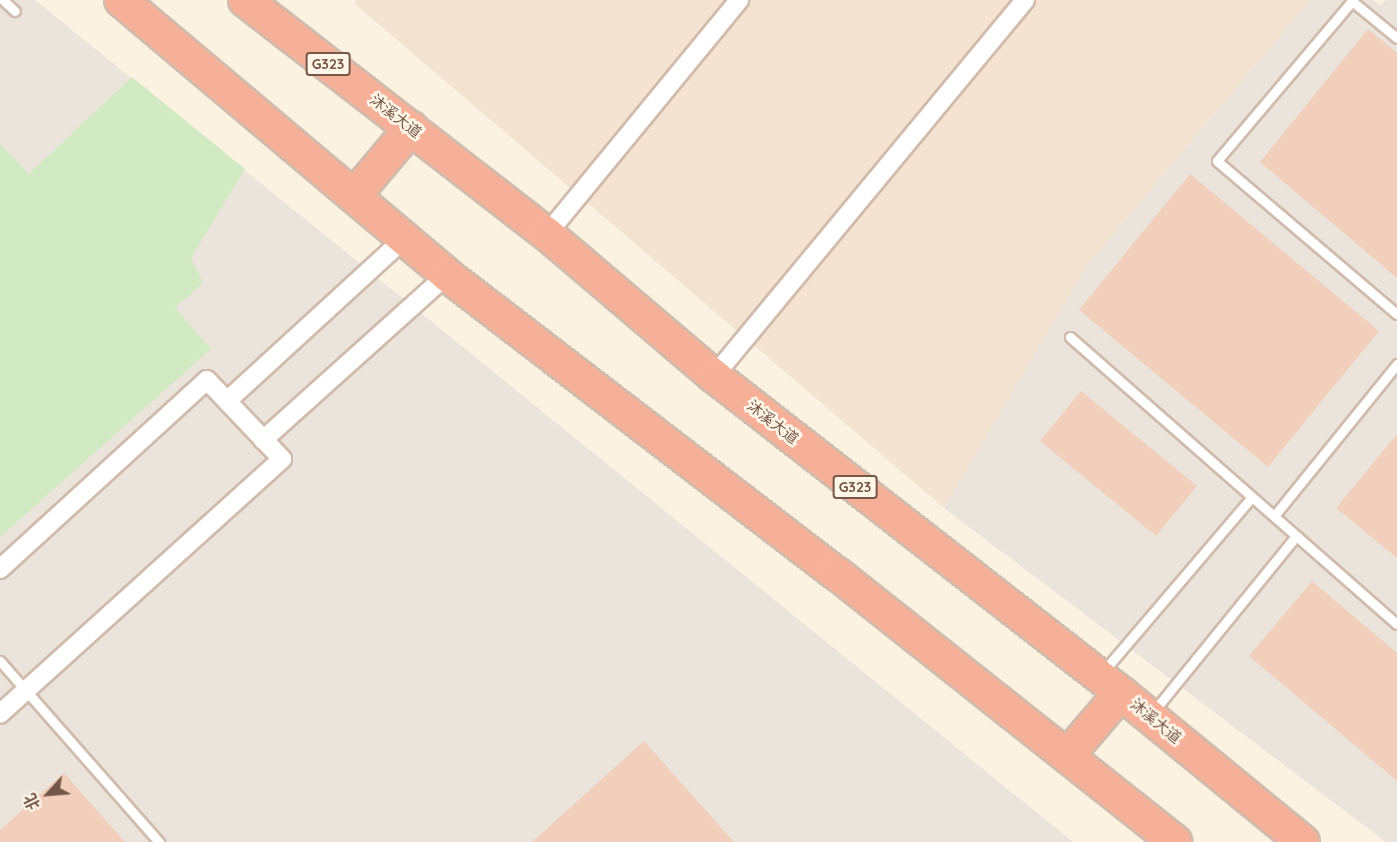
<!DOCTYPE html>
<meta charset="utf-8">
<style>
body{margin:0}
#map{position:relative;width:1397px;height:842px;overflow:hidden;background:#fcf2e2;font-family:Quicksand,"Noto Sans SC",sans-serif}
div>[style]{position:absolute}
.residential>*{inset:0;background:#f4e3d0}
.industrial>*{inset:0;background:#ebe4dd}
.green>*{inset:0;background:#d2eac1}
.building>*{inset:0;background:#f2cfba}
.roads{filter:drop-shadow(2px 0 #d0bbac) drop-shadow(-2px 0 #d0bbac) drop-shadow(0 2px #d0bbac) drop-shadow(0 -2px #d0bbac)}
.lane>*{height:9px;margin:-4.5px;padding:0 4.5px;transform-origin:4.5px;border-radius:4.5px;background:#fff}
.street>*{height:18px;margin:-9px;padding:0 9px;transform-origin:9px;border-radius:9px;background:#fff}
.highway>*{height:32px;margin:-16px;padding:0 16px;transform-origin:16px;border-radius:16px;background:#f7b098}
span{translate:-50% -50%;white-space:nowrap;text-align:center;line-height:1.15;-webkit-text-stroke:5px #fff6e8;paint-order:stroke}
.shield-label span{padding:2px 4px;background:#fff6e8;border:2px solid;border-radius:4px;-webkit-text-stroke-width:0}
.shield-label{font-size:14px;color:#745748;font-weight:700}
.street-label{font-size:15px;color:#745748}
.north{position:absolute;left:18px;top:764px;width:60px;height:60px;-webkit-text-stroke:4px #fff6e8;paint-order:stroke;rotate:244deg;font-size:16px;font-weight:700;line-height:24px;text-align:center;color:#745748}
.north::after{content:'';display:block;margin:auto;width:21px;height:27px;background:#745748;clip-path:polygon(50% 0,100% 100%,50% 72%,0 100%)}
</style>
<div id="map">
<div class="residential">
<i style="clip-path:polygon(357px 0,1310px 0,1087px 265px,944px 508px,354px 3px)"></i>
</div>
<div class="industrial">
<i style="clip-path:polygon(0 0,35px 0,1073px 842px,0 842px)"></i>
<i style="clip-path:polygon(1310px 0,1373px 0,1380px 5px,1386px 0,1397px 0,1397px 842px,1386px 842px,944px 508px,1087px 265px)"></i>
</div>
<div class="green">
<i style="clip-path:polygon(132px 77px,245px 169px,191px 258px,203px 283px,175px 308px,211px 349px,0 537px,0 144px,29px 174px)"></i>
</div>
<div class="building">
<i style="clip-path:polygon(1368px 29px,1397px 53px,1397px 278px,1260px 162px)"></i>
<i style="clip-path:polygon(1190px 174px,1379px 331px,1268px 467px,1079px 310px)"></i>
<i style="clip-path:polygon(1081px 391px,1197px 486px,1156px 536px,1040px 441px)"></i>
<i style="clip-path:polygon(1397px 434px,1397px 558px,1336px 508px)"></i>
<i style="clip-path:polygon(1312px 581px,1397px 653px,1397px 781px,1249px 656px)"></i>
<i style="clip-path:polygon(644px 741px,734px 842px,532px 842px)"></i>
<i style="clip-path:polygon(64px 773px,125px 842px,0 842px,0 830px)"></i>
</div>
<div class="roads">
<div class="lane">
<i style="left:3px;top:0;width:16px;rotate:43deg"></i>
<i style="left:1397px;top:38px;width:58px;rotate:-140.6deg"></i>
<i style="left:1352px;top:1px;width:209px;rotate:130.2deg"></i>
<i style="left:1217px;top:161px;width:236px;rotate:40.4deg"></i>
<i style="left:1070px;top:337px;width:435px;rotate:41.3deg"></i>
<i style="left:1274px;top:516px;width:196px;rotate:-51deg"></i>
<i style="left:0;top:661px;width:241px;rotate:48.7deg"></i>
<i style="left:1102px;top:673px;width:231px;rotate:-49.6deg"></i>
<i style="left:1153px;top:712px;width:227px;rotate:-50.9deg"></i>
</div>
<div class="street">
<i style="left:547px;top:234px;width:303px;rotate:-50.6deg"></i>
<i style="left:714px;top:376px;width:488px;rotate:-50.4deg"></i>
<i style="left:227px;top:401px;width:240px;rotate:-42.5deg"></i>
<i style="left:263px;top:440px;width:247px;rotate:-41.9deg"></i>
<i style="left:0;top:569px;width:280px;rotate:-42.4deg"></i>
<i style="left:207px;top:380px;width:109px;rotate:46.5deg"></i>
<i style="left:282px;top:459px;width:380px;rotate:137.9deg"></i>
</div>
<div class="highway">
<i style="left:121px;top:0;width:426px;rotate:40.1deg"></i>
<i style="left:447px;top:275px;width:490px;rotate:37.5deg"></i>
<i style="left:836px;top:573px;width:433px;rotate:38.4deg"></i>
<i style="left:245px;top:0;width:382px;rotate:37.8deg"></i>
<i style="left:547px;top:234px;width:219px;rotate:40.4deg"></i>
<i style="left:714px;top:376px;width:516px;rotate:37.91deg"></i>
<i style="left:1121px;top:693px;width:235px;rotate:39.3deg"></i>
<i style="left:354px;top:196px;width:89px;rotate:-50deg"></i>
<i style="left:1068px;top:755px;width:82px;rotate:-49.5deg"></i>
</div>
</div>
<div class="shield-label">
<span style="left:328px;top:64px">G323</span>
<span style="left:855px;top:487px">G323</span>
</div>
<div class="street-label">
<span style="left:396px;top:116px;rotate:38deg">沐溪大道</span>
<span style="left:773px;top:422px;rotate:38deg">沐溪大道</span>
<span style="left:1156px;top:721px;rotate:39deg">沐溪大道</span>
</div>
<div class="north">北</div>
</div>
